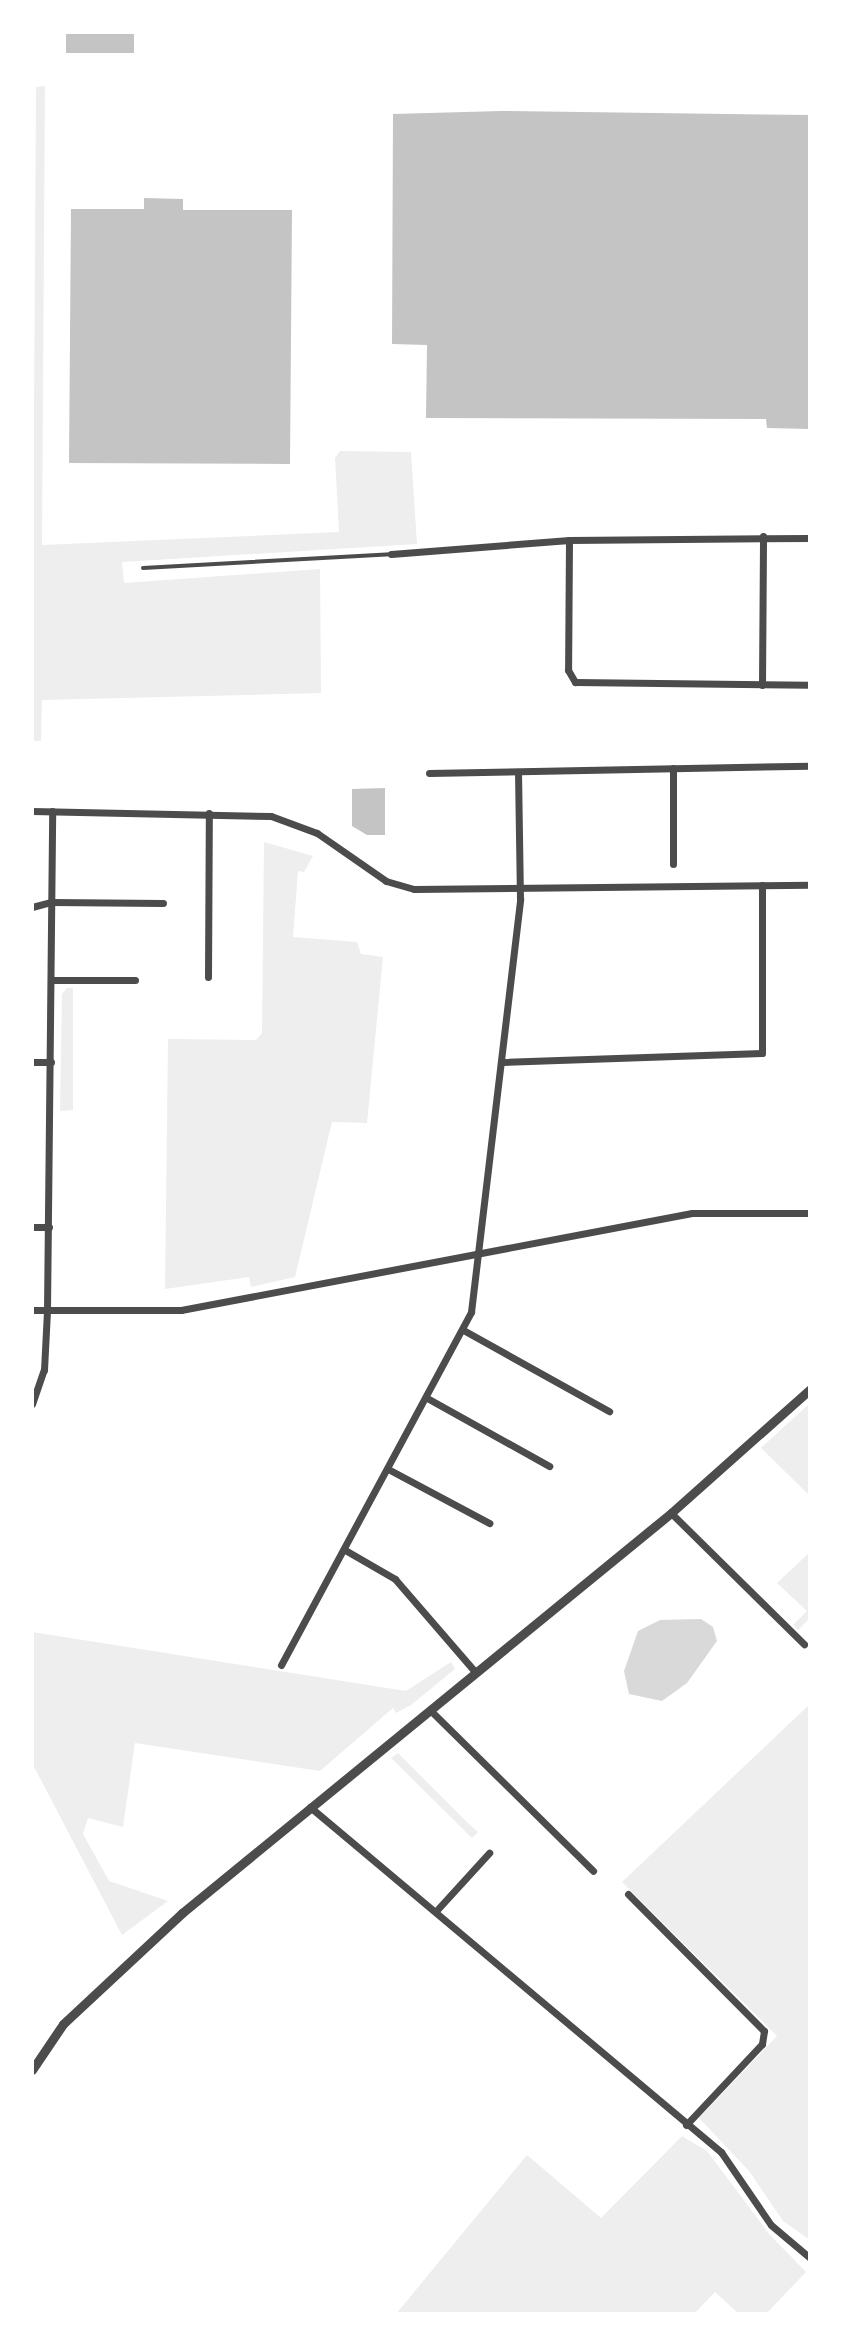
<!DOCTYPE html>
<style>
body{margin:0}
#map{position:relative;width:842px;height:2346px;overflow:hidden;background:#fff;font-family:Commissioner,sans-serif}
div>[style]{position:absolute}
.green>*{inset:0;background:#eee}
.water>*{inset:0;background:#d9d9d9}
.building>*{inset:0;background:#c4c4c4}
.service>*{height:4px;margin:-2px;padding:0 2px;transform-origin:2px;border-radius:2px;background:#4c4c4c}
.minor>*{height:7px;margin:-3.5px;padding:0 3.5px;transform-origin:3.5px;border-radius:3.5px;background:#4c4c4c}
.tertiary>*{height:9px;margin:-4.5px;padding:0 4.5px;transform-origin:4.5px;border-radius:4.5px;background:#4c4c4c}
span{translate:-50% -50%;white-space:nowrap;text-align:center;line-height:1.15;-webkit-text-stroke:8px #fff;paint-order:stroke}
.frame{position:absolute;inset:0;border:34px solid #fff;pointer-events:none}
</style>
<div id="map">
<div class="green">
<i style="clip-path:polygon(45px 86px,42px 545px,339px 532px,335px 458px,340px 451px,411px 452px,417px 544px,122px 562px,124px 583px,320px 569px,321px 693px,42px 700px,41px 741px,32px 741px,36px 87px)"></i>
<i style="clip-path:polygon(264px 842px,313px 856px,304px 872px,298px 871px,293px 937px,357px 942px,361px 954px,383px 957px,367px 1123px,332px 1122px,295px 1277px,251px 1287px,249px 1277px,165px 1289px,168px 1039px,256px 1040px,262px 1033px)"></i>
<i style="clip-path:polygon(67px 988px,73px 988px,73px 1110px,60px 1111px,62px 994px)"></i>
<i style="clip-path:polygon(810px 1403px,810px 1496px,761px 1448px)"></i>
<i style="clip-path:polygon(810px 1552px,810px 1618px,798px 1630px,793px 1625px,807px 1611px,777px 1583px)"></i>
<i style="clip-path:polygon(32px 1632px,406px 1691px,451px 1662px,455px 1669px,411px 1705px,396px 1713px,393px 1708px,320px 1771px,135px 1743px,123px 1827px,88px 1818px,83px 1834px,109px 1881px,168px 1901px,122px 1935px,32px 1763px)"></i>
<i style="clip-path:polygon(810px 1704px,810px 2240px,783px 2221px,749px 2171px,699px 2118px,777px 2036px,622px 1882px)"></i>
<i style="clip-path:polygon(398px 1753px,469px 1824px,478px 1832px,472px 1838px,391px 1758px)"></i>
<i style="clip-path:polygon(682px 2136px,707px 2151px,770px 2235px,806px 2272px,766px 2314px,739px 2314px,715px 2292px,694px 2314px,396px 2314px,527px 2155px,601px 2218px)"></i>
</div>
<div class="water">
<i style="clip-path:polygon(701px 1619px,713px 1627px,717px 1641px,687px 1683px,662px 1701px,629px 1694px,624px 1671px,638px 1631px,660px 1620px)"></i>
</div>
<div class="building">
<i style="clip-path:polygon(66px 32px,134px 32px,134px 53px,66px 53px)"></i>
<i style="clip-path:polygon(501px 111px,810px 115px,810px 429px,767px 428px,766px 419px,426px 418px,427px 345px,392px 344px,393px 114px)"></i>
<i style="clip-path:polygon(144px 198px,183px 199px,183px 210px,292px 210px,290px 464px,69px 463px,71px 209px,144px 209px)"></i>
<i style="clip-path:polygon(385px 788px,385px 835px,367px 835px,352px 826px,352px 789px)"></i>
</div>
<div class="service">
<i style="left:143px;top:568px;width:248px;rotate:-3.2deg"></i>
</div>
<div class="minor">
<i style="left:569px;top:540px;width:130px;rotate:90.4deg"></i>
<i style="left:568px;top:670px;width:14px;rotate:60deg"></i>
<i style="left:575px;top:682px;width:235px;rotate:0.7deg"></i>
<i style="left:391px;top:554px;width:179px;rotate:-4.5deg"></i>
<i style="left:569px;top:540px;width:241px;rotate:-0.5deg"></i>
<i style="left:762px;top:685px;width:149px;rotate:-89.6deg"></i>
<i style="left:673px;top:768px;width:96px;rotate:90deg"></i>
<i style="left:429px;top:773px;width:381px;rotate:-1.1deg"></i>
<i style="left:32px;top:811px;width:239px;rotate:1.2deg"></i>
<i style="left:271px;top:816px;width:49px;rotate:20.3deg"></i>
<i style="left:317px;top:833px;width:84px;rotate:34.8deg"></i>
<i style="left:386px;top:881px;width:29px;rotate:16deg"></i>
<i style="left:414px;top:889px;width:396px;rotate:-0.6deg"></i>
<i style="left:32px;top:907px;width:20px;rotate:-15deg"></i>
<i style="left:51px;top:902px;width:112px;rotate:0.5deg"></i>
<i style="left:208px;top:977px;width:164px;rotate:-89.7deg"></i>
<i style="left:52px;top:980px;width:83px"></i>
<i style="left:32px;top:1062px;width:19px"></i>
<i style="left:503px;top:1062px;width:259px;rotate:-2deg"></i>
<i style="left:762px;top:1053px;width:168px;rotate:-90deg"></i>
<i style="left:32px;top:1227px;width:17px"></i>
<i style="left:32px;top:1310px;width:149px"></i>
<i style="left:181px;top:1310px;width:520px;rotate:-10.75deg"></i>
<i style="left:692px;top:1213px;width:118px"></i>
<i style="left:465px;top:1331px;width:165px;rotate:29.1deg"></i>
<i style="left:427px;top:1398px;width:140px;rotate:29.1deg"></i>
<i style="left:32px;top:1404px;width:36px;rotate:-71deg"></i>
<i style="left:44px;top:1370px;width:60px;rotate:-87.1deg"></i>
<i style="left:47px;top:1310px;width:499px;rotate:-89.4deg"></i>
<i style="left:388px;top:1469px;width:115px;rotate:28.1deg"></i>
<i style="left:671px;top:1513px;width:187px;rotate:44.6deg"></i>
<i style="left:345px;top:1550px;width:58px;rotate:30.1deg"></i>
<i style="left:395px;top:1579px;width:124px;rotate:49.2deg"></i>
<i style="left:281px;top:1665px;width:401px;rotate:-61.7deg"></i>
<i style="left:471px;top:1312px;width:416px;rotate:-83.2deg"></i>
<i style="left:520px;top:899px;width:127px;rotate:-90.9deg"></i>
<i style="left:430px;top:1710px;width:229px;rotate:44.6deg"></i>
<i style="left:310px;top:1807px;width:537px;rotate:40.01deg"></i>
<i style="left:721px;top:2152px;width:88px;rotate:55.6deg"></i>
<i style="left:771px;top:2225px;width:51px;rotate:40.2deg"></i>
<i style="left:628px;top:1894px;width:193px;rotate:45.2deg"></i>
<i style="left:764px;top:2031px;width:13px;rotate:99deg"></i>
<i style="left:762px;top:2044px;width:111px;rotate:133.2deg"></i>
<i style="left:436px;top:1911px;width:79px;rotate:-47.6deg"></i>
</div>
<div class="tertiary">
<i style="left:32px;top:2070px;width:55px;rotate:-56deg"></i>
<i style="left:63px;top:2024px;width:163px;rotate:-43deg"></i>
<i style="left:182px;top:1913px;width:632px;rotate:-39.28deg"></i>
<i style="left:671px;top:1513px;width:186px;rotate:-41.7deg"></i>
</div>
<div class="frame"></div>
</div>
